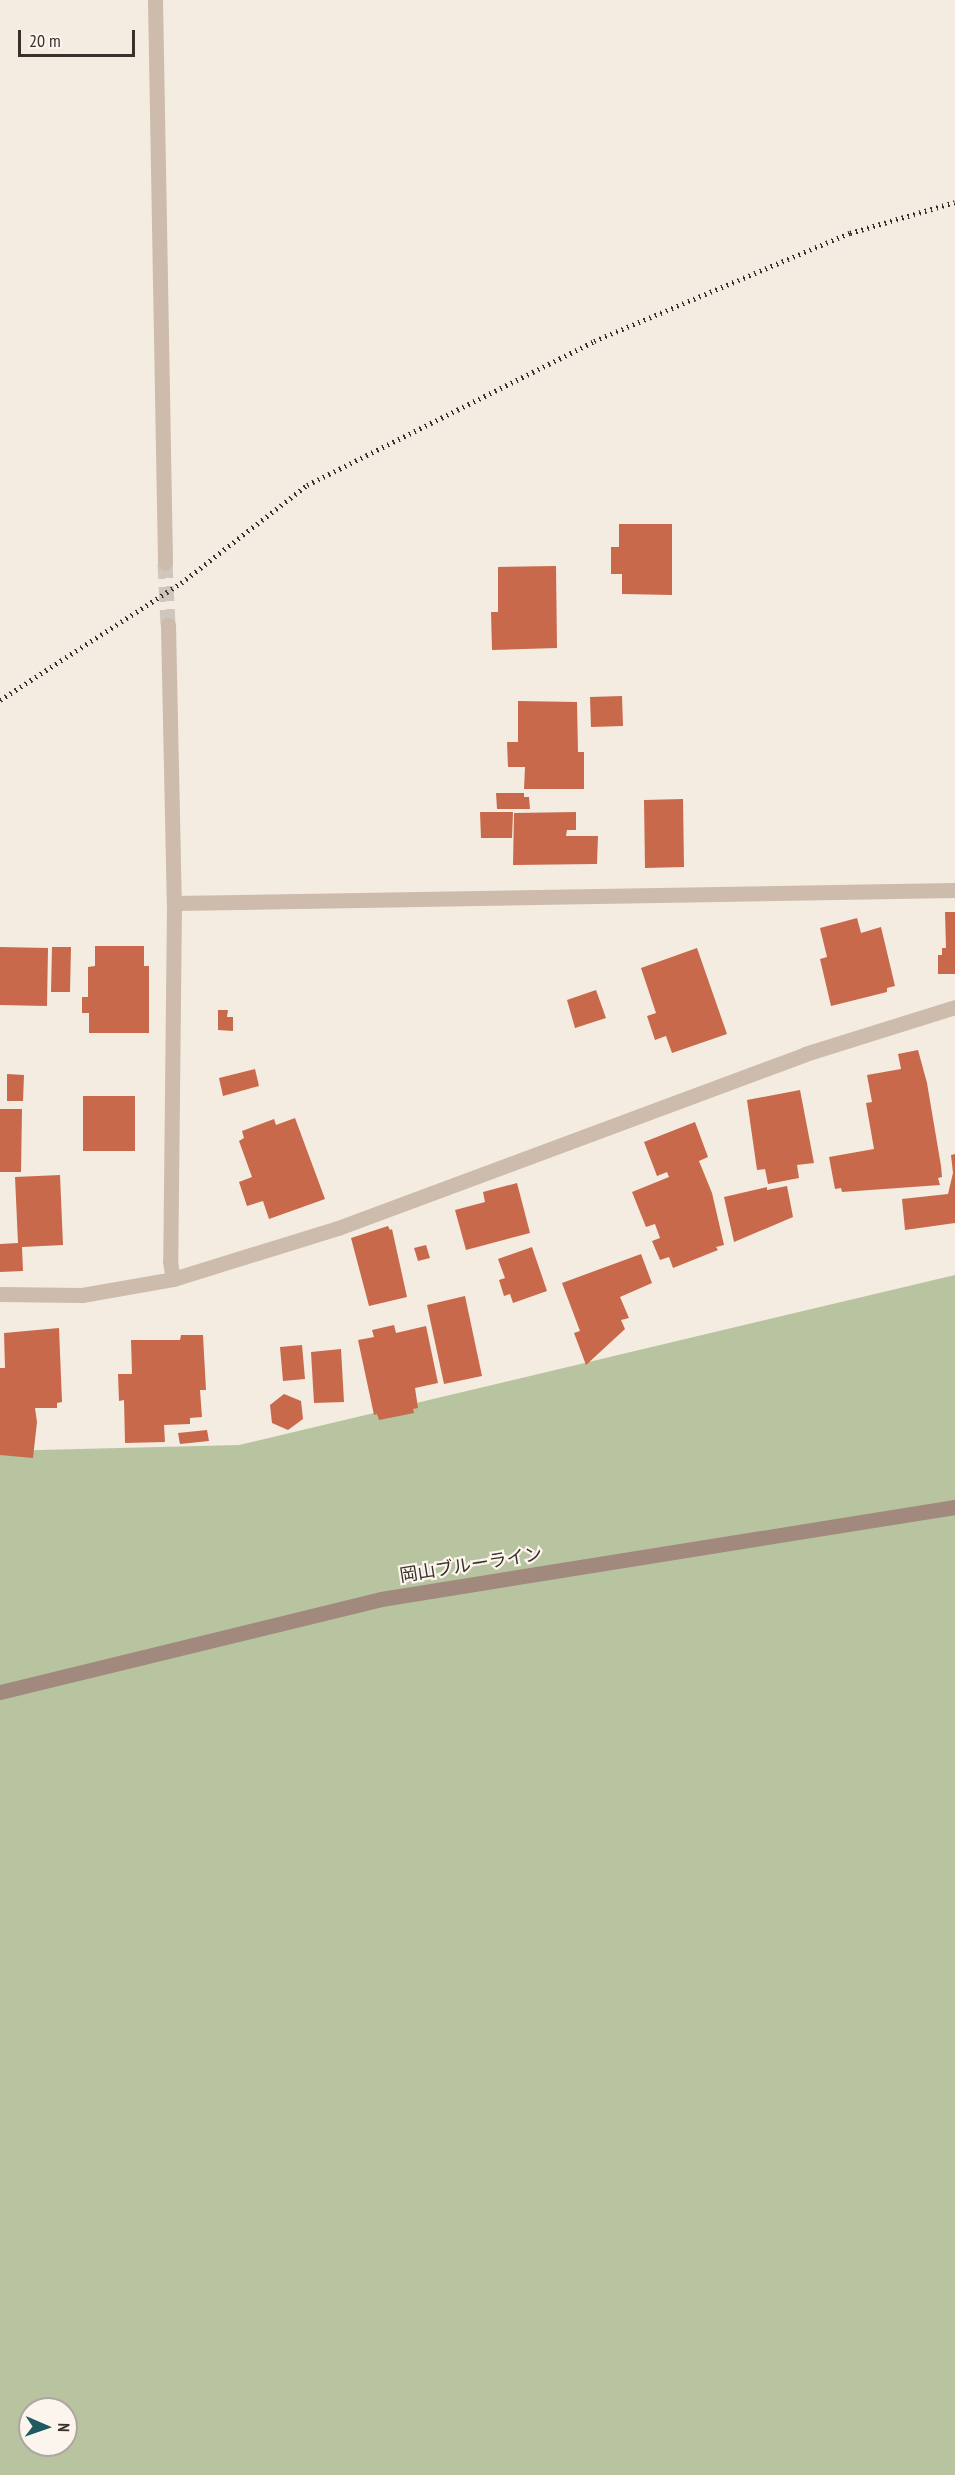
<!DOCTYPE html>
<meta charset="utf-8">
<style>
body{margin:0}
#map{position:relative;width:955px;height:2475px;overflow:hidden;background:#f4ebe1;font-family:"PT Sans Narrow","Noto Sans JP",sans-serif}
div>[style]{position:absolute}
.green>*{inset:0;background:#b8c4a0}
.building>*{inset:0;background:#c8694b}
.street-tunnel>*{height:15px;margin-top:-7.5px;transform-origin:0;background:repeating-linear-gradient(90deg,#cfc6bd 0 15px,transparent 0 23px)}
.street>*{height:15px;margin:-7.5px;padding:0 7.5px;transform-origin:7.5px;border-radius:7.5px;background:#cdbbac}
.secondary>*{height:15px;margin:-7.5px;padding:0 7.5px;transform-origin:7.5px;border-radius:7.5px;background:#a18a7d}
.rail>*{height:4.5px;margin-top:-2.25px;transform-origin:0;background:repeating-linear-gradient(90deg,#3b302b 0 1.5px,transparent 0 6px)}
span{translate:-50% -50%;white-space:nowrap;text-align:center;line-height:1.15;-webkit-text-stroke:4.5px #fbf5ee;paint-order:stroke}
.street-label{font-size:18px;color:#3b302b}
.north{position:absolute;left:18px;top:2397px;width:60px;height:60px;box-sizing:border-box;background:#fbf5ee;border:2px solid #aea6a0;border-radius:50%;rotate:92deg;font-size:16px;font-weight:700;line-height:24px;text-align:center;color:#3b302b}
.north::after{content:'';display:block;margin:auto;width:21px;height:27px;background:#1f5a5e;clip-path:polygon(50% 0,100% 100%,50% 72%,0 100%)}
.scale{position:absolute;left:18px;top:30px;width:117px;height:27px;box-sizing:border-box;border:3px solid #3b302b;border-top:0;padding-left:8px;font-size:18px;line-height:21px;white-space:nowrap;color:#3b302b;-webkit-text-stroke:4px #fbf5ee;paint-order:stroke}
</style>
<div id="map">
<div class="green">
<i style="clip-path:polygon(evenodd,955px 1275px,955px 2475px,0 2475px,0 1451px,239px 1445px,955px 1275px,30px 2409px,66px 2409px,66px 2445px,30px 2445px,30px 2409px)"></i>
</div>
<div class="building">
<i style="clip-path:polygon(619px 524px,672px 524px,672px 595px,622px 594px,622px 574px,611px 574px,611px 547px,619px 547px)"></i>
<i style="clip-path:polygon(556px 566px,557px 648px,492px 650px,491px 612px,498px 612px,498px 567px)"></i>
<i style="clip-path:polygon(622px 696px,623px 726px,591px 727px,590px 697px)"></i>
<i style="clip-path:polygon(518px 701px,577px 702px,578px 752px,584px 752px,584px 789px,524px 789px,525px 767px,508px 767px,507px 742px,518px 742px)"></i>
<i style="clip-path:polygon(496px 793px,524px 793px,524px 797px,529px 797px,530px 809px,497px 809px)"></i>
<i style="clip-path:polygon(683px 799px,684px 867px,645px 868px,644px 800px)"></i>
<i style="clip-path:polygon(480px 812px,513px 812px,512px 838px,481px 838px)"></i>
<i style="clip-path:polygon(576px 812px,576px 830px,567px 830px,566px 836px,598px 836px,597px 864px,513px 865px,514px 813px)"></i>
<i style="clip-path:polygon(945px 912px,955px 912px,955px 974px,938px 974px,938px 955px,942px 955px,942px 948px,946px 948px)"></i>
<i style="clip-path:polygon(857px 918px,861px 933px,881px 927px,895px 986px,887px 988px,887px 992px,831px 1006px,820px 959px,827px 957px,820px 928px)"></i>
<i style="clip-path:polygon(95px 946px,144px 946px,144px 966px,149px 966px,149px 1033px,89px 1033px,89px 1013px,82px 1013px,82px 997px,88px 997px,88px 967px,95px 966px)"></i>
<i style="clip-path:polygon(0 947px,48px 948px,47px 1006px,0 1005px)"></i>
<i style="clip-path:polygon(52px 947px,71px 947px,70px 992px,51px 992px)"></i>
<i style="clip-path:polygon(697px 948px,727px 1034px,672px 1053px,666px 1036px,655px 1040px,647px 1016px,656px 1013px,641px 968px)"></i>
<i style="clip-path:polygon(596px 990px,606px 1018px,575px 1028px,567px 1000px)"></i>
<i style="clip-path:polygon(218px 1010px,228px 1010px,227px 1017px,233px 1017px,233px 1031px,218px 1030px)"></i>
<i style="clip-path:polygon(918px 1050px,927px 1083px,941px 1166px,942px 1177px,938px 1178px,940px 1185px,842px 1192px,841px 1188px,835px 1189px,829px 1157px,874px 1149px,866px 1103px,872px 1102px,867px 1075px,901px 1069px,898px 1054px)"></i>
<i style="clip-path:polygon(255px 1069px,259px 1086px,223px 1096px,219px 1078px)"></i>
<i style="clip-path:polygon(7px 1074px,24px 1075px,23px 1101px,7px 1101px)"></i>
<i style="clip-path:polygon(800px 1090px,814px 1163px,797px 1165px,799px 1178px,768px 1184px,765px 1169px,757px 1170px,747px 1100px)"></i>
<i style="clip-path:polygon(83px 1096px,135px 1096px,135px 1151px,83px 1151px)"></i>
<i style="clip-path:polygon(0 1109px,22px 1109px,21px 1172px,0 1172px)"></i>
<i style="clip-path:polygon(295px 1118px,325px 1199px,269px 1219px,263px 1201px,247px 1206px,239px 1182px,252px 1177px,239px 1141px,244px 1138px,242px 1131px,274px 1119px,276px 1125px)"></i>
<i style="clip-path:polygon(695px 1122px,708px 1157px,699px 1161px,712px 1193px,724px 1245px,716px 1247px,718px 1250px,673px 1268px,669px 1257px,660px 1260px,652px 1241px,660px 1238px,655px 1224px,646px 1227px,632px 1192px,669px 1177px,667px 1172px,657px 1176px,644px 1142px)"></i>
<i style="clip-path:polygon(955px 1154px,955px 1223px,905px 1230px,902px 1199px,948px 1194px,953px 1173px,951px 1155px)"></i>
<i style="clip-path:polygon(60px 1175px,63px 1245px,22px 1247px,23px 1271px,0 1272px,0 1244px,18px 1243px,15px 1177px)"></i>
<i style="clip-path:polygon(517px 1183px,530px 1233px,466px 1250px,455px 1210px,485px 1202px,483px 1192px)"></i>
<i style="clip-path:polygon(787px 1186px,793px 1217px,734px 1242px,724px 1197px,767px 1187px,767px 1190px)"></i>
<i style="clip-path:polygon(388px 1226px,390px 1230px,392px 1229px,407px 1297px,369px 1306px,351px 1238px)"></i>
<i style="clip-path:polygon(426px 1245px,430px 1258px,418px 1261px,414px 1248px)"></i>
<i style="clip-path:polygon(532px 1247px,547px 1291px,513px 1303px,510px 1294px,504px 1296px,499px 1280px,505px 1278px,498px 1259px)"></i>
<i style="clip-path:polygon(641px 1254px,652px 1283px,620px 1297px,629px 1318px,621px 1320px,625px 1329px,586px 1365px,574px 1333px,580px 1331px,562px 1283px)"></i>
<i style="clip-path:polygon(465px 1296px,482px 1376px,444px 1384px,427px 1305px)"></i>
<i style="clip-path:polygon(394px 1325px,396px 1333px,426px 1326px,438px 1383px,415px 1388px,418px 1408px,413px 1409px,414px 1413px,379px 1420px,377px 1414px,374px 1415px,358px 1340px,374px 1337px,372px 1330px)"></i>
<i style="clip-path:polygon(59px 1328px,62px 1402px,57px 1403px,57px 1408px,35px 1408px,37px 1422px,33px 1458px,0 1455px,0 1368px,5px 1368px,4px 1333px)"></i>
<i style="clip-path:polygon(181px 1335px,203px 1335px,206px 1390px,200px 1390px,202px 1417px,190px 1418px,190px 1424px,164px 1425px,165px 1442px,125px 1443px,124px 1400px,119px 1401px,118px 1374px,132px 1374px,131px 1340px,180px 1340px)"></i>
<i style="clip-path:polygon(302px 1345px,305px 1379px,283px 1381px,280px 1347px)"></i>
<i style="clip-path:polygon(341px 1349px,344px 1402px,314px 1403px,311px 1352px)"></i>
<i style="clip-path:polygon(284px 1394px,301px 1401px,303px 1419px,288px 1430px,272px 1423px,270px 1405px)"></i>
<i style="clip-path:polygon(207px 1430px,209px 1441px,180px 1444px,178px 1433px)"></i>
</div>
<div class="street-tunnel">
<i style="left:165px;top:563px;width:62px;rotate:87.2deg"></i>
</div>
<div class="street">
<i style="left:155px;top:0;width:563px;rotate:88.98deg"></i>
<i style="left:168px;top:625px;width:278px;rotate:88.8deg"></i>
<i style="left:174px;top:903px;width:358px;rotate:90.6deg"></i>
<i style="left:170px;top:1261px;width:18px;rotate:81deg"></i>
<i style="left:174px;top:903px;width:781px;rotate:-0.95deg"></i>
<i style="left:0;top:1294px;width:82px;rotate:0.7deg"></i>
<i style="left:82px;top:1295px;width:92px;rotate:-10deg"></i>
<i style="left:173px;top:1279px;width:173px;rotate:-17.2deg"></i>
<i style="left:338px;top:1228px;width:498px;rotate:-20.4deg"></i>
<i style="left:805px;top:1054px;width:157px;rotate:-17.4deg"></i>
</div>
<div class="secondary">
<i style="left:0;top:1692px;width:392px;rotate:-13.7deg"></i>
<i style="left:381px;top:1599px;width:581px;rotate:-9.11deg"></i>
</div>
<div class="rail">
<i style="left:0;top:700px;width:216px;rotate:-32.9deg"></i>
<i style="left:181px;top:583px;width:160px;rotate:-37.9deg"></i>
<i style="left:307px;top:485px;width:321px;rotate:-26.6deg"></i>
<i style="left:594px;top:341px;width:278px;rotate:-22.9deg"></i>
<i style="left:850px;top:233px;width:109px;rotate:-16.4deg"></i>
</div>
<div class="street-label">
<span style="left:471px;top:1565px;rotate:-9deg">岡山ブルーライン</span>
</div>
<div class="north">N</div>
<div class="scale">20 m</div>
</div>
